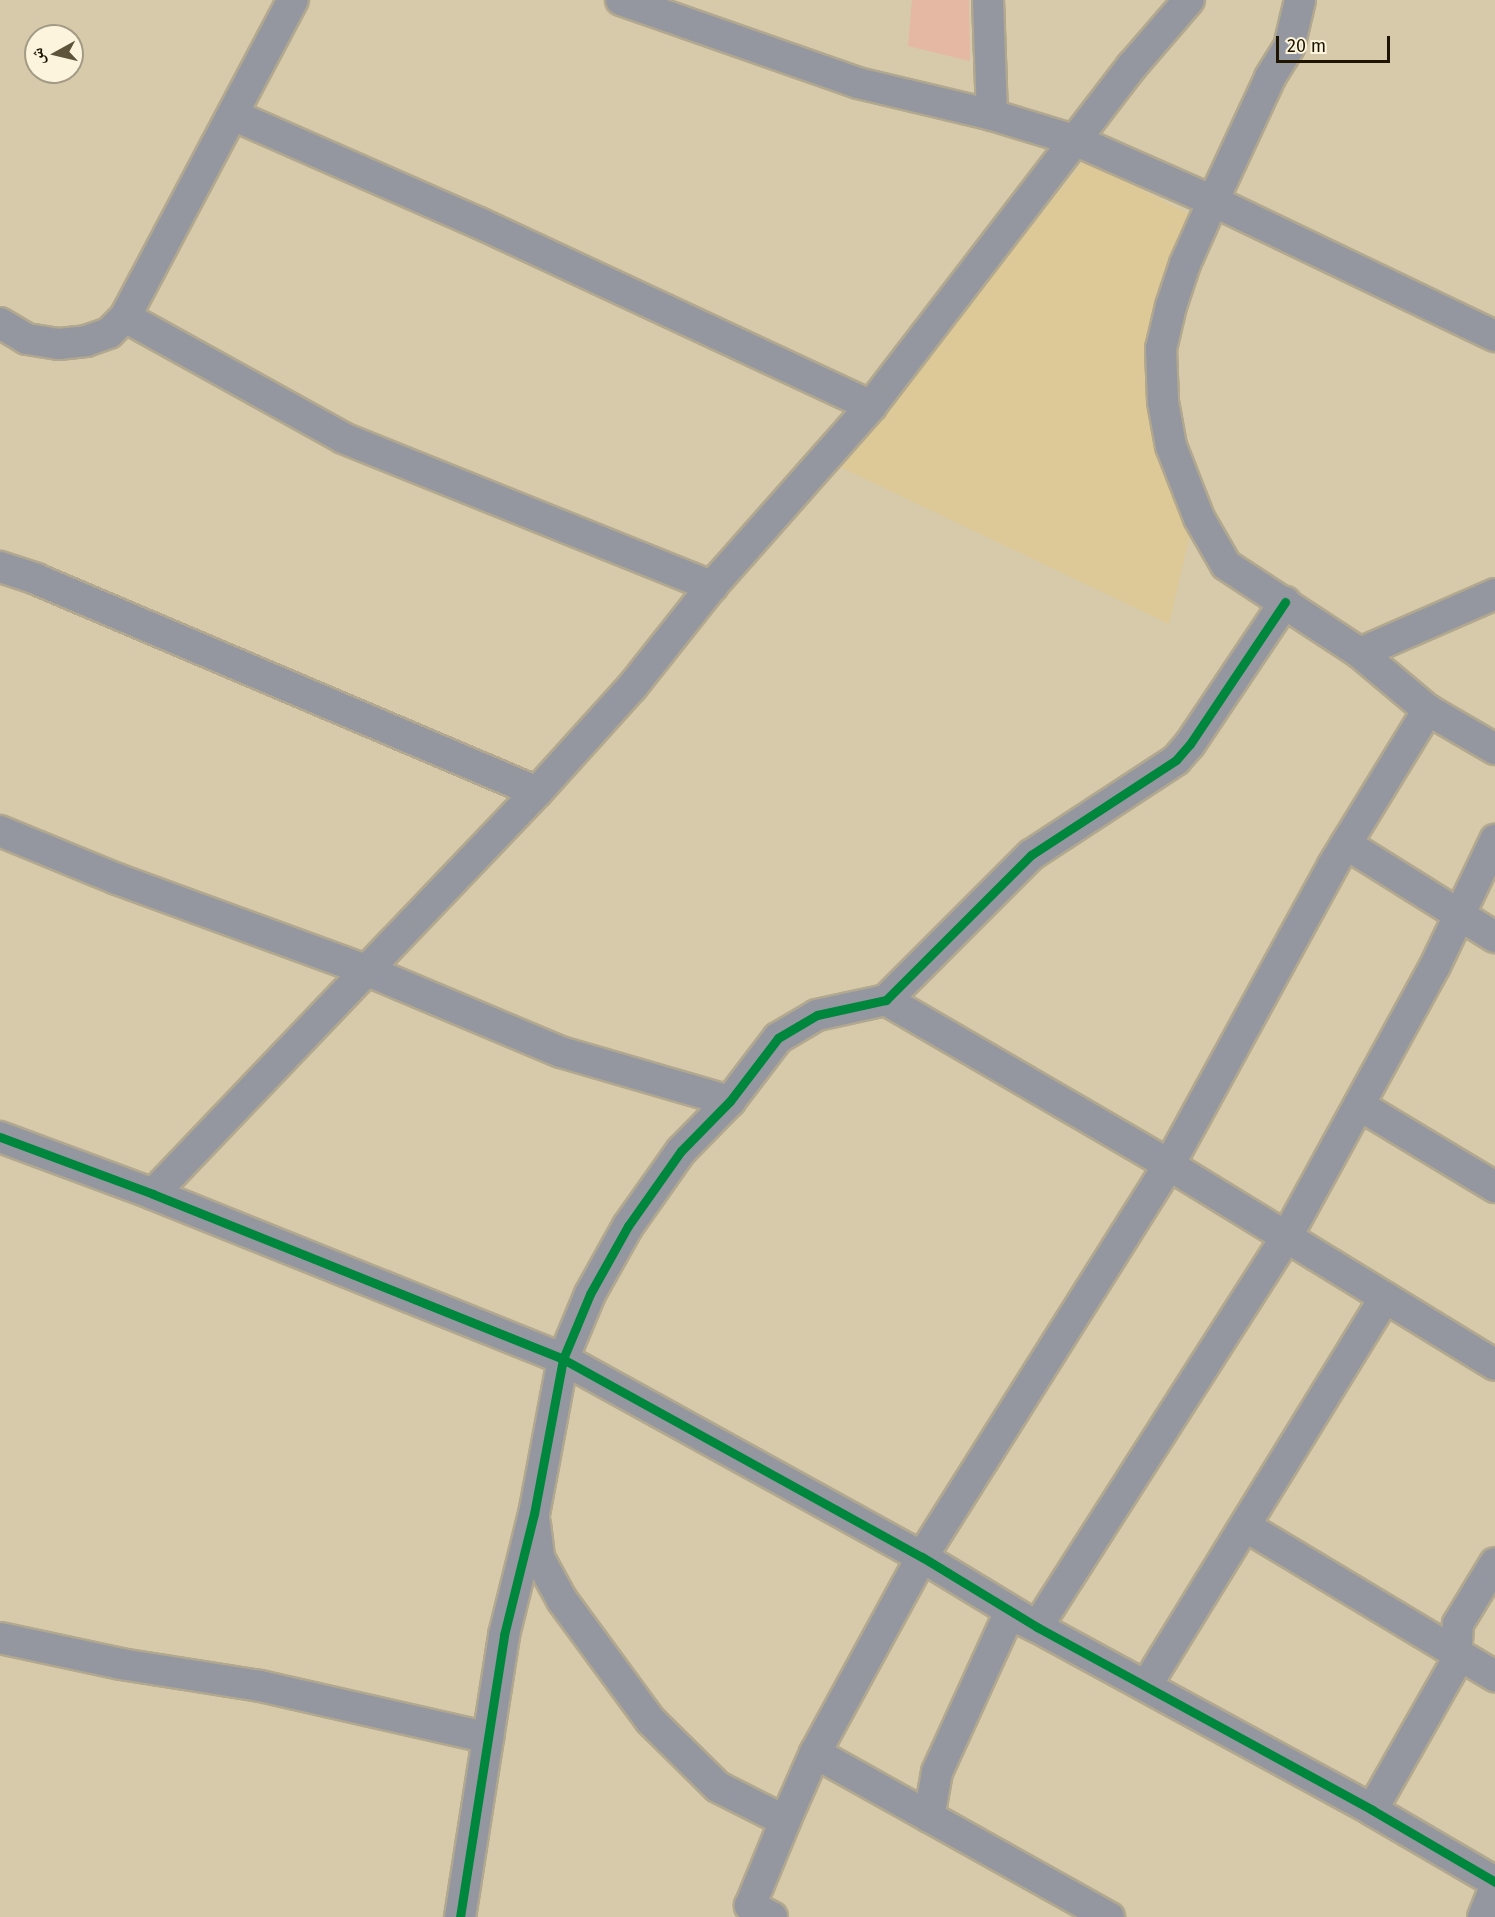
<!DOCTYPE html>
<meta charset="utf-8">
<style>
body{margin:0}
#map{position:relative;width:1495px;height:1917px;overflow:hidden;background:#d6caaa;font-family:"Fira Sans","Noto Naskh Arabic",sans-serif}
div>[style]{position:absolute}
.built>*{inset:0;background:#ddc997}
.green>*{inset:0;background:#e5b8a4}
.roads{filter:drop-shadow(2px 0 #b1a88f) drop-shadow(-2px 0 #b1a88f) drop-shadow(0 2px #b1a88f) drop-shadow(0 -2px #b1a88f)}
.street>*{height:30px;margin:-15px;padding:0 15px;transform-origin:15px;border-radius:15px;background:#9497a0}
.cycleway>*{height:9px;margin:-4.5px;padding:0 4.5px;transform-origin:4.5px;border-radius:4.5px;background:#00873e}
span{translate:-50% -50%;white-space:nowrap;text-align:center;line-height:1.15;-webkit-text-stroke:6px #fdf4dd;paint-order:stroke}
.north{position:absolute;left:24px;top:24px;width:60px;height:60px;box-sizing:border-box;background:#fdf4dd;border:2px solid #a39b85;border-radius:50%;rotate:262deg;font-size:16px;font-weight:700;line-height:24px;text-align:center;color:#1d1500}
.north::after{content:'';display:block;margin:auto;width:21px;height:27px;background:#5e543b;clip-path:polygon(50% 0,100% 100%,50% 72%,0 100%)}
.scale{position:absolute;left:1276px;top:36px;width:114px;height:27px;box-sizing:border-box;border:3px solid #1d1500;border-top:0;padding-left:8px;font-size:18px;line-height:21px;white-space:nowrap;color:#1d1500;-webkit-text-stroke:4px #fdf4dd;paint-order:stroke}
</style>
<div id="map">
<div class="built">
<i style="clip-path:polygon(1084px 160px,1189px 214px,1147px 386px,1190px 535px,1169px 624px,840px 467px)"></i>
</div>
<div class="green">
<i style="clip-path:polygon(912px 0,969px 0,970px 61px,908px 46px)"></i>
</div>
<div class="roads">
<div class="street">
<i style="left:621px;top:0;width:251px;rotate:19.3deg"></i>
<i style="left:858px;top:83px;width:138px;rotate:13.4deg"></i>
<i style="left:992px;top:115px;width:89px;rotate:17deg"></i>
<i style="left:1077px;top:141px;width:149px;rotate:23.8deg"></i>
<i style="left:1213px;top:201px;width:313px;rotate:25.6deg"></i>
<i style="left:988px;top:0;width:115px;rotate:88deg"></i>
<i style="left:1300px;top:0;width:48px;rotate:103.2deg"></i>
<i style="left:1289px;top:47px;width:36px;rotate:122deg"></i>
<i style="left:1270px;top:78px;width:136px;rotate:114.9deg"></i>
<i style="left:1213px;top:201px;width:69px;rotate:114deg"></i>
<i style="left:1185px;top:264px;width:44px;rotate:108.4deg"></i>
<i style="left:1171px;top:306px;width:44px;rotate:103.1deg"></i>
<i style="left:1161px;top:349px;width:53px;rotate:87.8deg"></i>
<i style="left:1163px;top:402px;width:45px;rotate:79.7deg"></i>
<i style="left:1171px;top:446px;width:77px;rotate:68.7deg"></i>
<i style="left:1199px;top:518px;width:54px;rotate:60.1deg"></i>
<i style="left:1226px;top:565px;width:160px;rotate:33.3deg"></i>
<i style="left:1360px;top:653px;width:89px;rotate:40deg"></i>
<i style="left:1428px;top:710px;width:78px;rotate:30.2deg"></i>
<i style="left:233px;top:115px;width:269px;rotate:23.7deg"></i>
<i style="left:479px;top:223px;width:433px;rotate:25deg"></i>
<i style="left:125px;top:317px;width:249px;rotate:29deg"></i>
<i style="left:343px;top:438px;width:398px;rotate:21.9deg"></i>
<i style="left:0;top:323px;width:31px;rotate:31deg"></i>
<i style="left:27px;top:339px;width:32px;rotate:9deg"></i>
<i style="left:59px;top:344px;width:27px;rotate:-6deg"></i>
<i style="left:86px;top:341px;width:24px;rotate:-19deg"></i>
<i style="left:109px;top:333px;width:23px;rotate:-45deg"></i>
<i style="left:125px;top:317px;width:359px;rotate:-62.1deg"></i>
<i style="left:0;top:567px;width:38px;rotate:18deg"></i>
<i style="left:36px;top:579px;width:544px;rotate:23.03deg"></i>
<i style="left:1360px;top:653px;width:147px;rotate:-23.6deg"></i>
<i style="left:0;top:831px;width:126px;rotate:22.3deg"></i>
<i style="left:117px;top:879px;width:267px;rotate:20.1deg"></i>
<i style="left:368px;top:971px;width:209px;rotate:22.8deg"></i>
<i style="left:561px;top:1052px;width:176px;rotate:16.2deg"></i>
<i style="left:1346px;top:844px;width:176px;rotate:32deg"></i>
<i style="left:886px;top:1000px;width:328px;rotate:30.2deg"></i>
<i style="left:1169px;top:1165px;width:382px;rotate:31.5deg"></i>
<i style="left:1359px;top:1105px;width:159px;rotate:31.1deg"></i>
<i style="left:0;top:1137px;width:163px;rotate:20.4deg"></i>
<i style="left:153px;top:1194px;width:442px;rotate:21.9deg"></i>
<i style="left:563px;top:1359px;width:410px;rotate:28.9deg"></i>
<i style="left:922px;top:1557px;width:135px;rotate:31.3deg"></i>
<i style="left:1037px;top:1627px;width:382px;rotate:28.6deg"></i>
<i style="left:1372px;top:1810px;width:143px;rotate:30.3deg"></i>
<i style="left:153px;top:1194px;width:556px;rotate:-46.31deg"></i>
<i style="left:537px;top:792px;width:142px;rotate:-47.9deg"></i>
<i style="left:632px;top:687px;width:129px;rotate:-51.6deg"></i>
<i style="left:712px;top:586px;width:240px;rotate:-48.5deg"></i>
<i style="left:871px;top:406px;width:429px;rotate:-52.5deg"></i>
<i style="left:1132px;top:66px;width:87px;rotate:-49.2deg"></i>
<i style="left:535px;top:1524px;width:34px;rotate:83deg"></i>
<i style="left:539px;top:1558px;width:48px;rotate:61.3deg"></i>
<i style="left:562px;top:1600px;width:149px;rotate:53.7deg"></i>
<i style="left:650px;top:1720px;width:95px;rotate:44.6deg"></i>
<i style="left:718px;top:1787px;width:75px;rotate:26.9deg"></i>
<i style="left:785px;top:1821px;width:74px;rotate:-66.2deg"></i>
<i style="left:815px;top:1753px;width:337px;rotate:29.2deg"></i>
<i style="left:1245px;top:1526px;width:292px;rotate:31deg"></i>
<i style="left:0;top:1638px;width:124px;rotate:12.1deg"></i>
<i style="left:121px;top:1664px;width:141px;rotate:9deg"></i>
<i style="left:260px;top:1686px;width:234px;rotate:12.8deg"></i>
<i style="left:1146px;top:1686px;width:456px;rotate:-58.4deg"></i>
<i style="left:815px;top:1753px;width:223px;rotate:-61.4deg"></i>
<i style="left:922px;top:1557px;width:463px;rotate:-57.8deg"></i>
<i style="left:1169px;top:1165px;width:342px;rotate:-61.3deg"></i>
<i style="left:1333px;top:865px;width:182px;rotate:-58.5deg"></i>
<i style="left:1372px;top:1810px;width:170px;rotate:-60.4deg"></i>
<i style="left:1456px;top:1662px;width:38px;rotate:-87deg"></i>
<i style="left:1458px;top:1624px;width:71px;rotate:-58.8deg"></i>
<i style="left:929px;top:1817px;width:46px;rotate:-79.9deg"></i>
<i style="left:937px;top:1772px;width:174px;rotate:-65.5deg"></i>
<i style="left:1009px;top:1614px;width:31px;rotate:25deg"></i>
<i style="left:1037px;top:1627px;width:462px;rotate:-57.4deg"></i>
<i style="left:1286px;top:1238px;width:310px;rotate:-61.3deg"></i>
<i style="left:1435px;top:966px;width:140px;rotate:-64.5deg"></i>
<i style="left:460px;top:1917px;width:285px;rotate:-81.1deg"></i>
<i style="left:504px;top:1635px;width:125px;rotate:-76.1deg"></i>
<i style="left:534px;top:1514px;width:158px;rotate:-79.4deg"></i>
<i style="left:563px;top:1359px;width:70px;rotate:-67.4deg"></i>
<i style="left:590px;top:1294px;width:78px;rotate:-60.8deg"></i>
<i style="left:628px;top:1226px;width:92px;rotate:-54.8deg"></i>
<i style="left:681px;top:1151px;width:70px;rotate:-45.6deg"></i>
<i style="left:730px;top:1101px;width:79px;rotate:-52.7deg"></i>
<i style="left:778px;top:1038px;width:45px;rotate:-30.5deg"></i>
<i style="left:817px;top:1015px;width:71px;rotate:-12.3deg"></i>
<i style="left:886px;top:1000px;width:205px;rotate:-45deg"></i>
<i style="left:1031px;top:855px;width:173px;rotate:-33.2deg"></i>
<i style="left:1176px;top:760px;width:21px;rotate:-49deg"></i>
<i style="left:1190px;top:744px;width:171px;rotate:-56.2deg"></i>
<i style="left:772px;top:1917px;width:25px;rotate:-153deg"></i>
<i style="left:750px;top:1906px;width:92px;rotate:-67.6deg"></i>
<i style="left:1483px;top:1917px;width:31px;rotate:-68deg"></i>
</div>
</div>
<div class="cycleway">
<i style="left:0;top:1137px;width:163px;rotate:20.4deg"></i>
<i style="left:153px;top:1194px;width:442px;rotate:21.9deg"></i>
<i style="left:563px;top:1359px;width:410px;rotate:28.9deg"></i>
<i style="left:922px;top:1557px;width:135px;rotate:31.3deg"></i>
<i style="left:1037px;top:1627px;width:382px;rotate:28.6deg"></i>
<i style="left:1372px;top:1810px;width:143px;rotate:30.3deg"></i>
<i style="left:460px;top:1917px;width:285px;rotate:-81.1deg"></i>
<i style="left:504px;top:1635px;width:125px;rotate:-76.1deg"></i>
<i style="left:534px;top:1514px;width:158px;rotate:-79.4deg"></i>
<i style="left:563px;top:1359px;width:70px;rotate:-67.4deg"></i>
<i style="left:590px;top:1294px;width:78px;rotate:-60.8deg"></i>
<i style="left:628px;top:1226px;width:92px;rotate:-54.8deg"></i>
<i style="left:681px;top:1151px;width:70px;rotate:-45.6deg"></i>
<i style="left:730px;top:1101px;width:79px;rotate:-52.7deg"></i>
<i style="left:778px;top:1038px;width:45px;rotate:-30.5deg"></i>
<i style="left:817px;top:1015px;width:71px;rotate:-12.3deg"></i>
<i style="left:886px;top:1000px;width:205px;rotate:-45deg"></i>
<i style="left:1031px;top:855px;width:173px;rotate:-33.2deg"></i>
<i style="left:1176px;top:760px;width:21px;rotate:-49deg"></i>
<i style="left:1190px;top:744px;width:171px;rotate:-56.2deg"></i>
</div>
<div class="north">ش</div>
<div class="scale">20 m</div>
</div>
